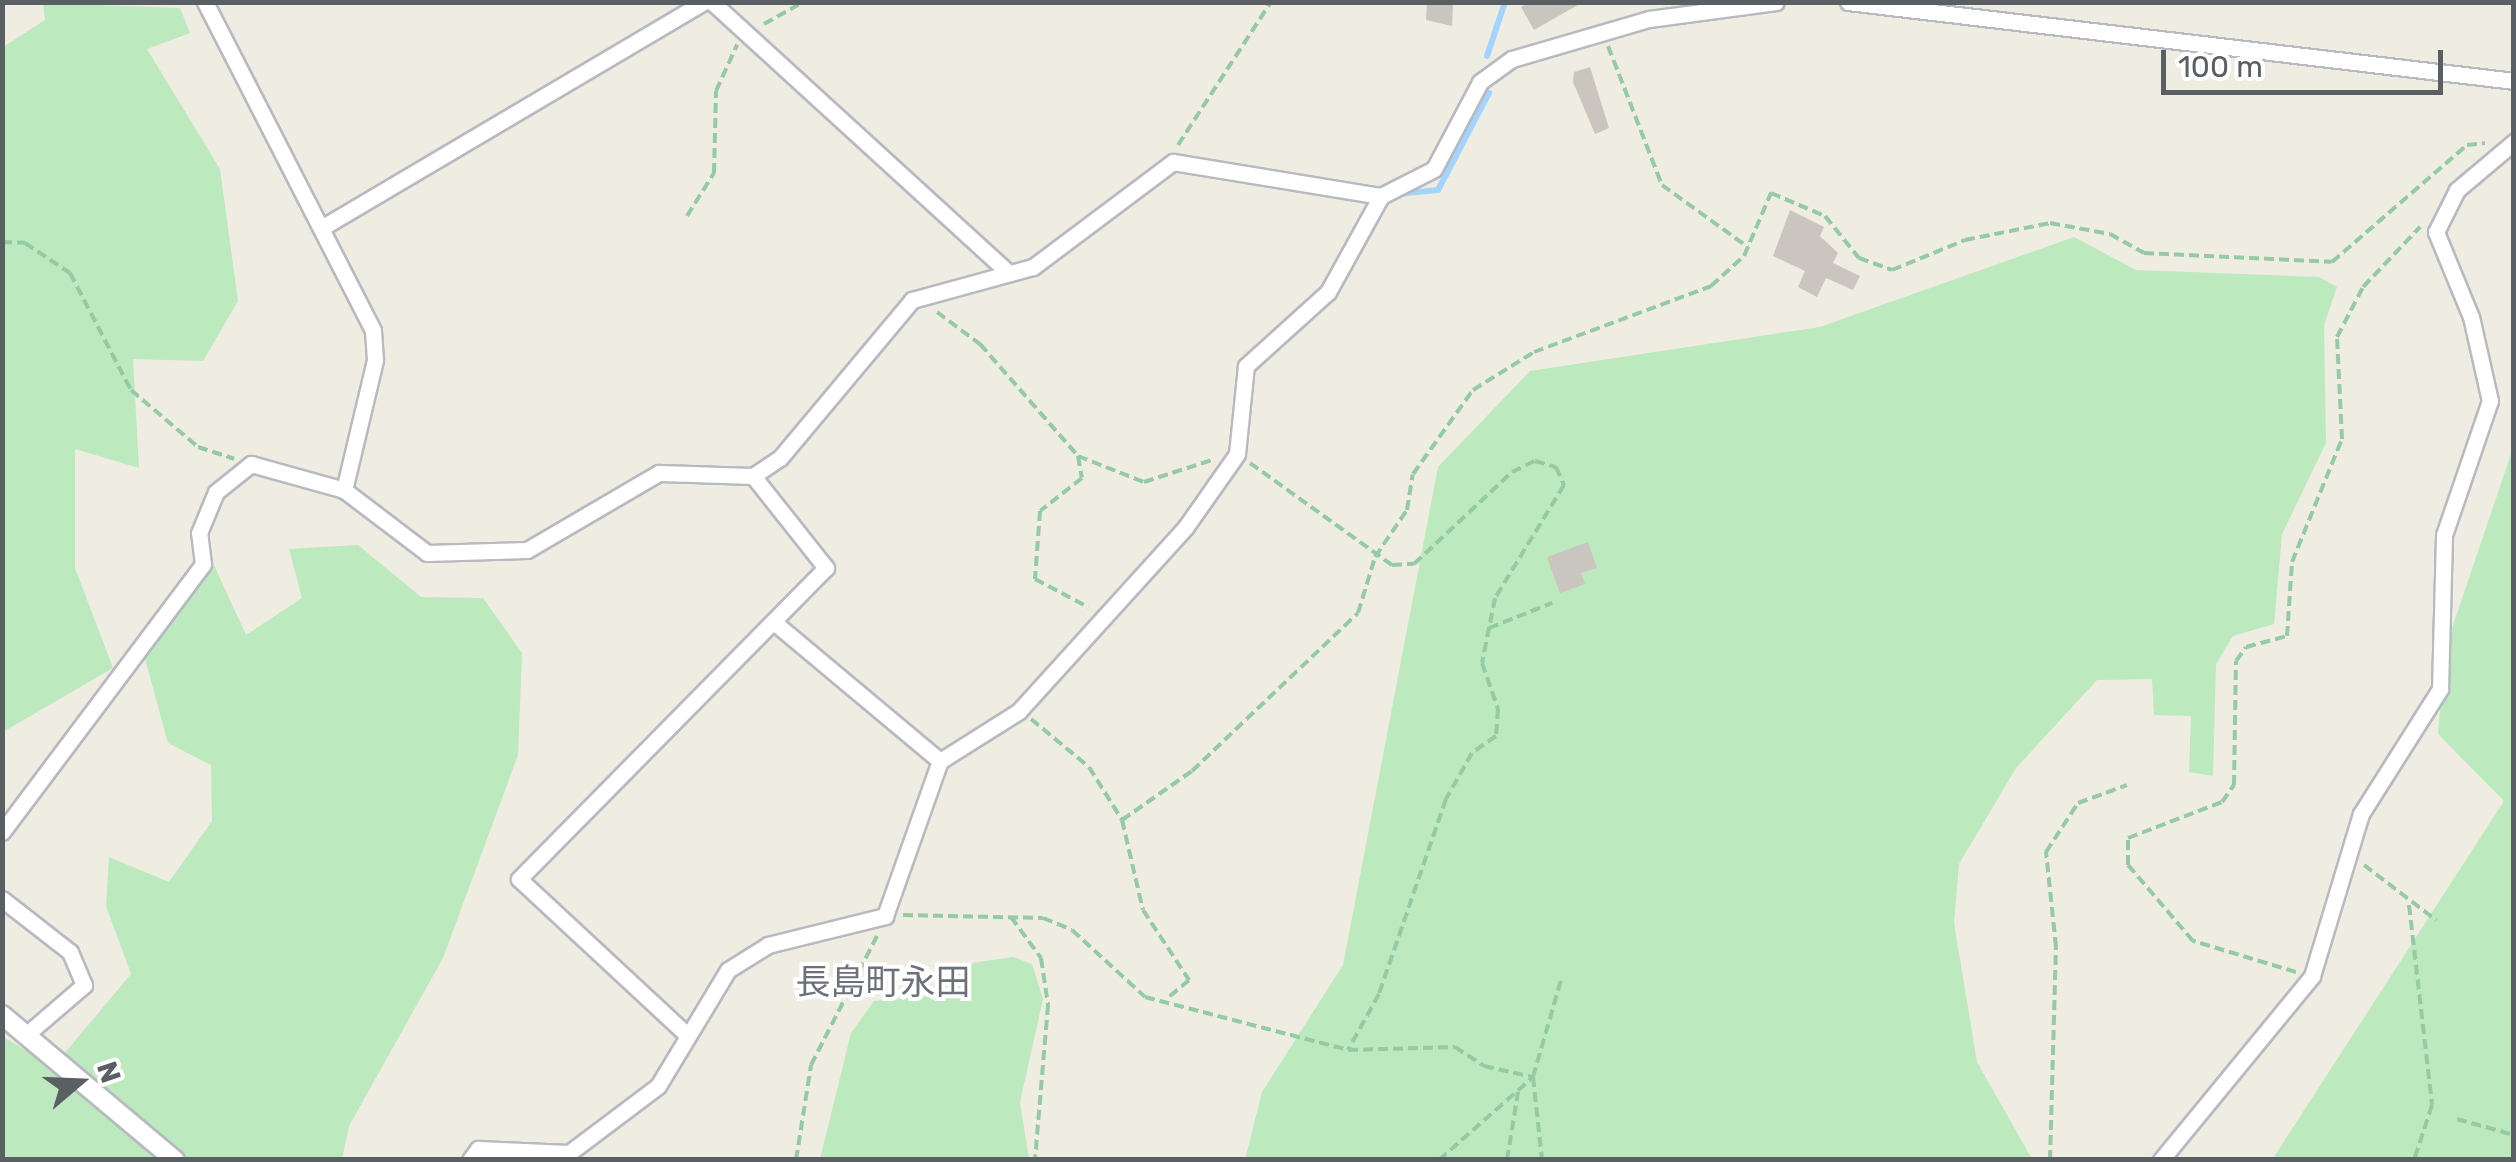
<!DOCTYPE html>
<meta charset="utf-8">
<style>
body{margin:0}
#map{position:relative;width:2516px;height:1162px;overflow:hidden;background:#efece2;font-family:Rubik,"Noto Sans JP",sans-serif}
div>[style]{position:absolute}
.green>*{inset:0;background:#bce9bd}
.stream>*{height:6px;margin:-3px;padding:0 3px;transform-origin:3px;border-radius:3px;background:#a2d4ff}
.building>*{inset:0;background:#cac6bf}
.path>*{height:4px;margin-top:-2px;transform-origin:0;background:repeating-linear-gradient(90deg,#94caa4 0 10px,transparent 0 15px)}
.roads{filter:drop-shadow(2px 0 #b7bac0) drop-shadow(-2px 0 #b7bac0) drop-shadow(0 2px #b7bac0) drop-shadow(0 -2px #b7bac0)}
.minor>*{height:15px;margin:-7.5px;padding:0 7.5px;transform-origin:7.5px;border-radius:7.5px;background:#fff}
.tertiary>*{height:18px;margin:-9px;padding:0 9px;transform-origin:9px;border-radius:9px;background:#fff}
span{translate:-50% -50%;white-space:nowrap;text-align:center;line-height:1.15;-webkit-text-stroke:8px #fff;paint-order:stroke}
.quarter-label{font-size:35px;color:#6b7177}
.frame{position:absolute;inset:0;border:5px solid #5a5f64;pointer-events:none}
.north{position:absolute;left:30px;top:1032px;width:100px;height:100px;-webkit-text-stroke:8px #fff;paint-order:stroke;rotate:71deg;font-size:28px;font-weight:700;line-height:40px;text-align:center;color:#5a5f64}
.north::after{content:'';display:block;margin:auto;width:35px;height:45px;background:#5a5f64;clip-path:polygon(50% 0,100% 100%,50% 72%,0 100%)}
.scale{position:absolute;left:2161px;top:50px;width:282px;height:45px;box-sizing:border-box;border:5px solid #5a5f64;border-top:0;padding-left:12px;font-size:30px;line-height:35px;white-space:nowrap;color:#5a5f64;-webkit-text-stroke:8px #fff;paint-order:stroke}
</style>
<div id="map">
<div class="green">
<i style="clip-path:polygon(43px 3px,180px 8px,190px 33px,147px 49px,220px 169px,238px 301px,203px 361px,133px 359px,139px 468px,75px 449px,75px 568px,113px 668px,3px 732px,3px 47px,45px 20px)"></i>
<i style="clip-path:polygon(2074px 237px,2136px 270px,2319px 277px,2337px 287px,2324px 325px,2326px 443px,2282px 534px,2274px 624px,2233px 636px,2216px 664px,2213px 776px,2189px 772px,2191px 716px,2154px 715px,2152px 679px,2097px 680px,2016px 768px,1959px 864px,1954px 923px,1977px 1062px,2032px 1159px,1245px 1160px,1262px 1092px,1343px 965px,1438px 467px,1530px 371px,1820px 327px)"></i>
<i style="clip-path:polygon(2513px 448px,2513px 1159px,2272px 1160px,2504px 801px,2438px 734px,2446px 646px)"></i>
<i style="clip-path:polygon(358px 545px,421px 597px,483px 598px,522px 653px,518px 755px,443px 958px,349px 1126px,342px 1159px,3px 1159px,2px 1036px,53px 1067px,131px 974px,106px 906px,109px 857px,169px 882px,212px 821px,211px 765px,168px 743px,144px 655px,213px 563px,246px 635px,302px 598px,289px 549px)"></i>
<i style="clip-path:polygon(1013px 957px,1032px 964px,1043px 999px,1020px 1102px,1029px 1159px,820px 1159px,851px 1033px,874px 1001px,931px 996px,965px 964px)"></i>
</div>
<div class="stream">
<i style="left:1487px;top:56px;width:57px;rotate:-71.6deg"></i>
<i style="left:1405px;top:193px;width:33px;rotate:-5deg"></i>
<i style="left:1438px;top:190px;width:110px;rotate:-62.3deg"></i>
</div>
<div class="building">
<i style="clip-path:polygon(1427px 2px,1453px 2px,1452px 26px,1426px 20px)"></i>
<i style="clip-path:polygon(1530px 2px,1583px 2px,1534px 30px,1521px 7px)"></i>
<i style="clip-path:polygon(1590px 67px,1609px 128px,1595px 134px,1573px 82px,1574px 72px)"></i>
<i style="clip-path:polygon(1790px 210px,1824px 227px,1820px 236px,1838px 253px,1833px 263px,1860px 276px,1853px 290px,1826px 278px,1817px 297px,1798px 287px,1805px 271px,1773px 256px)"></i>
<i style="clip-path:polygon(1588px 542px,1597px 568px,1581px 573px,1585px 584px,1560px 593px,1547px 557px)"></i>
</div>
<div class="path">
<i style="left:764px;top:24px;width:45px;rotate:-29.4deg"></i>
<i style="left:1608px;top:46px;width:149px;rotate:68.8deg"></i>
<i style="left:1662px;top:185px;width:106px;rotate:35.8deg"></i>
<i style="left:1178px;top:145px;width:171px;rotate:-57deg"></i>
<i style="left:687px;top:216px;width:51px;rotate:-57.9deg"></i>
<i style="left:714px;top:173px;width:82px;rotate:-88.6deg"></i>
<i style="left:716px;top:91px;width:51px;rotate:-65.5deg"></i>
<i style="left:2px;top:242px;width:23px;rotate:2deg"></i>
<i style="left:25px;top:243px;width:54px;rotate:33.7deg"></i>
<i style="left:70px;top:273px;width:132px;rotate:62.5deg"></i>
<i style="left:131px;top:390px;width:88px;rotate:40.4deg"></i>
<i style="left:198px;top:447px;width:38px;rotate:18deg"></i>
<i style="left:937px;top:312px;width:54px;rotate:36.7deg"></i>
<i style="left:980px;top:344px;width:149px;rotate:48.8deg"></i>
<i style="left:1078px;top:456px;width:71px;rotate:21.5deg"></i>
<i style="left:1144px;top:482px;width:71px;rotate:-17.9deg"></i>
<i style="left:1078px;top:456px;width:22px;rotate:80deg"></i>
<i style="left:1082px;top:478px;width:53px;rotate:141.8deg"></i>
<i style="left:1040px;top:511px;width:68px;rotate:94.2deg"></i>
<i style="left:1035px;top:579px;width:60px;rotate:27.8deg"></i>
<i style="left:1250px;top:463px;width:175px;rotate:35.7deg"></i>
<i style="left:1392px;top:565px;width:22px;rotate:-3deg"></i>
<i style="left:1414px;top:564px;width:134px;rotate:-43.2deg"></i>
<i style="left:1512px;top:472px;width:25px;rotate:-26deg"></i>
<i style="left:1535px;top:461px;width:22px;rotate:16deg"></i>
<i style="left:1556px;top:467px;width:20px;rotate:66deg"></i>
<i style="left:1564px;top:485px;width:132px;rotate:121.4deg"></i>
<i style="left:1495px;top:598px;width:66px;rotate:101.3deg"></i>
<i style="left:1482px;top:663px;width:49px;rotate:70.8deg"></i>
<i style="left:1498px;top:709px;width:27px;rotate:94deg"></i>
<i style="left:1496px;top:736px;width:29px;rotate:145deg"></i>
<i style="left:1472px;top:753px;width:53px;rotate:119.5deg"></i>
<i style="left:1446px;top:799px;width:206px;rotate:109deg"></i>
<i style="left:1379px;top:994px;width:64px;rotate:119deg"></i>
<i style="left:1489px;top:628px;width:68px;rotate:-21.6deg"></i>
<i style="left:1031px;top:719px;width:75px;rotate:39.6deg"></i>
<i style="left:1089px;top:767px;width:62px;rotate:58.1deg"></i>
<i style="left:1122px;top:820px;width:92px;rotate:76.9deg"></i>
<i style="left:1143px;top:910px;width:84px;rotate:56.7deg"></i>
<i style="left:1189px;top:980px;width:26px;rotate:140deg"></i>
<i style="left:1122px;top:820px;width:85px;rotate:-35deg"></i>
<i style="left:1192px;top:771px;width:229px;rotate:-43.6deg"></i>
<i style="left:1358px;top:613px;width:59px;rotate:-73.1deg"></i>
<i style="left:1375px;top:557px;width:57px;rotate:-55.8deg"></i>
<i style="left:1407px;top:510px;width:36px;rotate:-81deg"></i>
<i style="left:1413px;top:474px;width:103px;rotate:-54.5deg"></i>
<i style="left:1473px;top:390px;width:72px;rotate:-31.9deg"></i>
<i style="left:1534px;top:352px;width:189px;rotate:-20.4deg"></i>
<i style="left:1711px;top:286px;width:45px;rotate:-42.3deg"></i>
<i style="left:1744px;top:256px;width:69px;rotate:-66.8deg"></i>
<i style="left:1771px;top:193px;width:59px;rotate:23.1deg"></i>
<i style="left:1825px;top:216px;width:54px;rotate:51deg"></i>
<i style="left:1859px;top:258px;width:35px;rotate:20deg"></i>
<i style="left:1892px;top:270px;width:79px;rotate:-22.3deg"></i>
<i style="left:1965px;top:240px;width:87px;rotate:-11.3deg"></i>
<i style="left:2050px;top:223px;width:61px;rotate:10.4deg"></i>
<i style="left:2110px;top:234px;width:39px;rotate:29deg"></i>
<i style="left:2144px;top:253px;width:188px;rotate:2.7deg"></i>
<i style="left:2332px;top:262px;width:179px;rotate:-40.9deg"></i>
<i style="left:2467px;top:145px;width:18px;rotate:-6deg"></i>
<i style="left:2364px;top:865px;width:91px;rotate:37.4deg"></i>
<i style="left:2409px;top:905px;width:201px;rotate:83.4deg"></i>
<i style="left:2432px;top:1105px;width:58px;rotate:108.1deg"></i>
<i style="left:903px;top:915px;width:140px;rotate:1.2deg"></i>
<i style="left:1043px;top:918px;width:31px;rotate:22deg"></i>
<i style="left:1072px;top:930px;width:99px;rotate:42.5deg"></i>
<i style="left:1145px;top:997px;width:210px;rotate:14.6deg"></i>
<i style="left:1348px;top:1050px;width:107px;rotate:-1.6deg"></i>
<i style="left:1455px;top:1047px;width:35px;rotate:33deg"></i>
<i style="left:1484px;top:1066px;width:50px;rotate:12.7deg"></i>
<i style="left:1011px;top:917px;width:51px;rotate:53.8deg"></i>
<i style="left:1041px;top:958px;width:48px;rotate:81.5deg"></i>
<i style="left:1048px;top:1005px;width:156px;rotate:94.8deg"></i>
<i style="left:2296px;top:972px;width:108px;rotate:-163.2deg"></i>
<i style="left:2193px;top:941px;width:100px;rotate:-130.5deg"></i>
<i style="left:2128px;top:865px;width:27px;rotate:-90deg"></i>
<i style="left:2128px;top:838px;width:101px;rotate:-21deg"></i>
<i style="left:2222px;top:802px;width:21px;rotate:-55deg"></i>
<i style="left:2234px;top:785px;width:124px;rotate:-89.1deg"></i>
<i style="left:2236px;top:661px;width:17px;rotate:-54deg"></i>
<i style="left:2246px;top:647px;width:42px;rotate:-15deg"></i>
<i style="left:2287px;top:636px;width:74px;rotate:-86.1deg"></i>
<i style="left:2292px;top:562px;width:133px;rotate:-67.9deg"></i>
<i style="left:2342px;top:439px;width:102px;rotate:-92.8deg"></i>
<i style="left:2337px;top:337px;width:56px;rotate:-62.5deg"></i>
<i style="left:2363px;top:287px;width:83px;rotate:-46.5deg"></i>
<i style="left:1533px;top:1077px;width:83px;rotate:83.8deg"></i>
<i style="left:2457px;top:1119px;width:59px;rotate:15.7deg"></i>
<i style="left:796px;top:1160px;width:96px;rotate:-81deg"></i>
<i style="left:811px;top:1065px;width:145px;rotate:-62.9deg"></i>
<i style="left:1439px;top:1160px;width:125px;rotate:-41.4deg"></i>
<i style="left:1533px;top:1077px;width:101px;rotate:-73.9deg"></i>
<i style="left:1507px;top:1160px;width:69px;rotate:-80.8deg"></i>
<i style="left:2050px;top:1160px;width:213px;rotate:-88.4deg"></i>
<i style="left:2056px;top:947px;width:96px;rotate:-96deg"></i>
<i style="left:2046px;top:852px;width:59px;rotate:-56.9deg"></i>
<i style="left:2078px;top:803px;width:52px;rotate:-20.2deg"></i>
</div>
<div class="roads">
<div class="minor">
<i style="left:205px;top:2px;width:369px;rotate:62.9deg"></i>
<i style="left:373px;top:331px;width:29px;rotate:86deg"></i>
<i style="left:375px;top:360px;width:134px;rotate:103.4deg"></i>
<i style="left:712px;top:2px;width:397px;rotate:42.4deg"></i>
<i style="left:1848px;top:2px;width:671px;rotate:6.76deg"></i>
<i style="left:323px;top:227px;width:442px;rotate:-30.6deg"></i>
<i style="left:775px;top:623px;width:215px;rotate:39.9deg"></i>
<i style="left:2px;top:832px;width:335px;rotate:-53.1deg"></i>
<i style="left:203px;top:564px;width:31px;rotate:-97deg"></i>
<i style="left:199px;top:533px;width:44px;rotate:-67.5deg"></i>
<i style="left:216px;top:492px;width:45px;rotate:-38.7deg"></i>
<i style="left:251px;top:464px;width:97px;rotate:15.6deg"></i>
<i style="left:344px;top:490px;width:104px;rotate:37.2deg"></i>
<i style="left:427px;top:553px;width:100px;rotate:-1.7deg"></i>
<i style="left:527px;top:550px;width:153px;rotate:-30.3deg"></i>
<i style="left:659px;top:473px;width:94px;rotate:1.8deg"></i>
<i style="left:753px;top:476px;width:32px;rotate:-34deg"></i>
<i style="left:780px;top:458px;width:206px;rotate:-50.1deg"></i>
<i style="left:912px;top:300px;width:125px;rotate:-15.3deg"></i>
<i style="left:1033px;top:267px;width:175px;rotate:-36.9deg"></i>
<i style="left:1173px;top:162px;width:211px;rotate:9.3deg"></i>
<i style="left:1381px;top:196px;width:59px;rotate:-27deg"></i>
<i style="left:1434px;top:169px;width:98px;rotate:-62.1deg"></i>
<i style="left:1480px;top:82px;width:39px;rotate:-36deg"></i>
<i style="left:1512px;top:59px;width:143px;rotate:-16.3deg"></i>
<i style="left:1649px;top:19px;width:128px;rotate:-7.6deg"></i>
<i style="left:2px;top:899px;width:86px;rotate:37.9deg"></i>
<i style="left:70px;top:952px;width:36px;rotate:67deg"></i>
<i style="left:84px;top:985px;width:75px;rotate:139.3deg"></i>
<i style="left:687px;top:1035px;width:229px;rotate:-137.1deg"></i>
<i style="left:519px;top:879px;width:437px;rotate:-45.4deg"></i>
<i style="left:826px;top:568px;width:117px;rotate:-128.4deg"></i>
<i style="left:470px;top:1160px;width:14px;rotate:-54deg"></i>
<i style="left:478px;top:1149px;width:91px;rotate:2.5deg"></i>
<i style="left:569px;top:1153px;width:111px;rotate:-37deg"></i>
<i style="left:658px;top:1086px;width:135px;rotate:-58.9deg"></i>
<i style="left:728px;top:970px;width:47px;rotate:-32deg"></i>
<i style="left:768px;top:945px;width:121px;rotate:-13.9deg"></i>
<i style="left:885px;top:916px;width:164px;rotate:-70.5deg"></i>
<i style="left:940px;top:761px;width:93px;rotate:-32.3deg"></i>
<i style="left:1019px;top:711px;width:247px;rotate:-47.8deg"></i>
<i style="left:1185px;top:528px;width:90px;rotate:-54.9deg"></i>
<i style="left:1237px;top:454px;width:88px;rotate:-84.2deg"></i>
<i style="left:1246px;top:366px;width:110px;rotate:-42.1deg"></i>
<i style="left:1328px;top:292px;width:110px;rotate:-61.1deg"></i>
<i style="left:2161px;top:1160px;width:238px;rotate:-50.6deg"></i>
<i style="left:2312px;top:976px;width:169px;rotate:-73.2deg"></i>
<i style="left:2361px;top:814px;width:148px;rotate:-57.7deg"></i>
<i style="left:2440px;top:689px;width:154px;rotate:-88.5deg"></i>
<i style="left:2444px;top:535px;width:142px;rotate:-71.1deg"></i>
<i style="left:2490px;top:401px;width:86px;rotate:-102.7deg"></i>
<i style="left:2471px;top:317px;width:92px;rotate:-112.4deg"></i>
<i style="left:2436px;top:232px;width:47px;rotate:-63.4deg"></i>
<i style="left:2457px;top:190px;width:75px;rotate:-40.1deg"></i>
</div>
<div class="tertiary">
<i style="left:2px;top:1015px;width:226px;rotate:40deg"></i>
</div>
</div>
<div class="quarter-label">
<span style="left:883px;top:982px">長島町永田</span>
</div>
<div class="frame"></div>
<div class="north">N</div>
<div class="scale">100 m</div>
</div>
